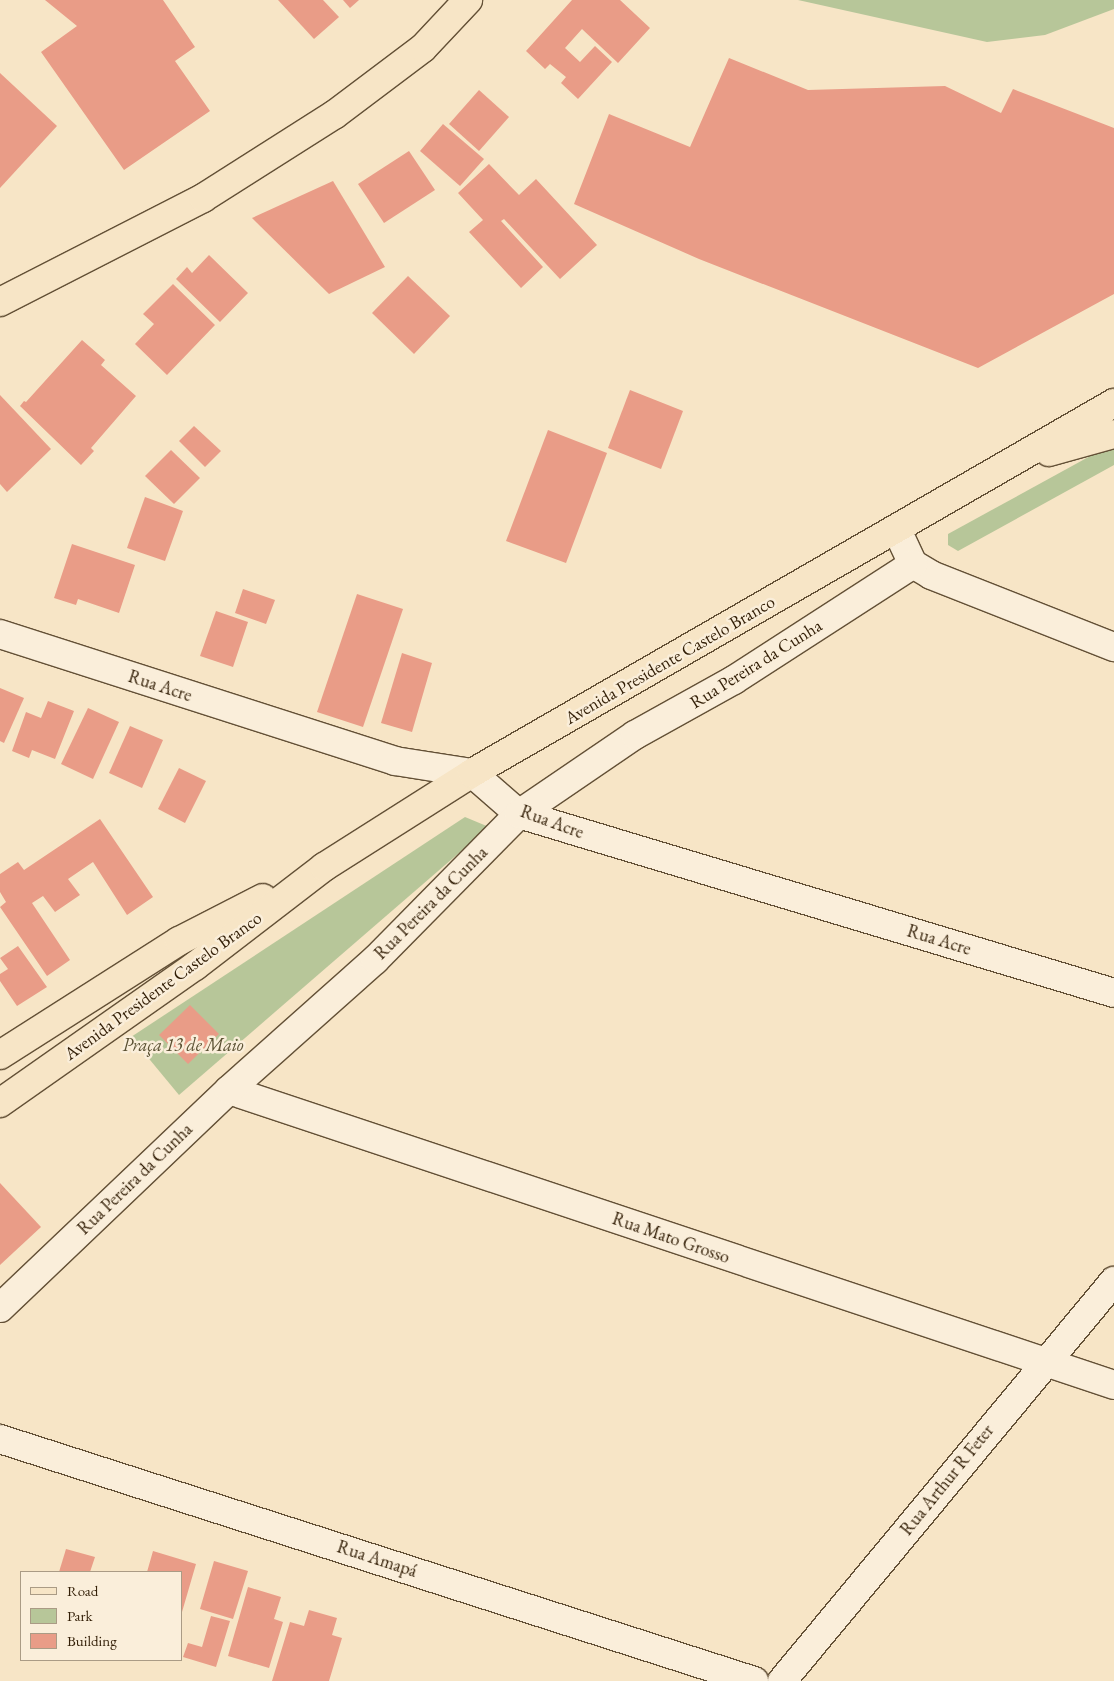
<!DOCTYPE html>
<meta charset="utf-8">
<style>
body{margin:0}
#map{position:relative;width:1114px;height:1681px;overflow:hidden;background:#f7e5c6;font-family:"EB Garamond",serif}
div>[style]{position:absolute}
.green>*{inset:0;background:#b7c699}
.building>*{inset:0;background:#e99c87}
.roads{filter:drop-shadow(1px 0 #635036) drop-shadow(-1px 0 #635036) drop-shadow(0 1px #635036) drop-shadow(0 -1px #635036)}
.minor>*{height:28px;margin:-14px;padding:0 14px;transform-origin:14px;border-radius:14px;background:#faeeda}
.major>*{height:28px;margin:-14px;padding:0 14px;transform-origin:14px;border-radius:14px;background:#f7e5c6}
span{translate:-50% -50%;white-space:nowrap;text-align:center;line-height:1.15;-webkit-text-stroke:5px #faeeda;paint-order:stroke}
.street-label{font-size:18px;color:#321e06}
.park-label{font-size:18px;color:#5a5032;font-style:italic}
.legend{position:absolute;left:20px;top:1571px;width:162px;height:90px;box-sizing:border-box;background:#faeeda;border:1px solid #aa9b85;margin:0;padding:6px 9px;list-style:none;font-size:15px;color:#321e06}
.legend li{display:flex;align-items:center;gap:10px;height:25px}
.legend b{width:25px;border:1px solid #aa9b85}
</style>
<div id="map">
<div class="green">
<i style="clip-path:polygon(798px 0,1114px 0,1114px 9px,1045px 35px,987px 42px)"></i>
<i style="clip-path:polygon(1114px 443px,1114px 465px,958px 551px,948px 545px,948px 534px)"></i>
<i style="clip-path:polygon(465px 817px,489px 827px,179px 1095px,131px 1037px)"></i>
</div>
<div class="building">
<i style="clip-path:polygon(45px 0,163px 0,195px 47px,175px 61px,210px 111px,124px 170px,41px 52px,77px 26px)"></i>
<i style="clip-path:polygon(278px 0,323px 0,339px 17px,314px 39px)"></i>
<i style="clip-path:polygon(343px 0,359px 0,350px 8px)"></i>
<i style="clip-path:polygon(572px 0,620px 0,650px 28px,618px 63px,582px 29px,565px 48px,580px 62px,595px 46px,612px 62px,578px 99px,561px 83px,566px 77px,550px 64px,545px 69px,526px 51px)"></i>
<i style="clip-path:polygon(729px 58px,808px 90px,945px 86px,1001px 113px,1013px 89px,1114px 128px,1114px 294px,978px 368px,699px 259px,574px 204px,609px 114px,690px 147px)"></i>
<i style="clip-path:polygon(0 73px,57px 126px,0 188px)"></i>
<i style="clip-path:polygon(479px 90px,509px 117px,479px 151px,449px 124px)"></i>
<i style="clip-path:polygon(443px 124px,484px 159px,460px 186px,420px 151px)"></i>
<i style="clip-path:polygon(409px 151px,435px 190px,384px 223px,358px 184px)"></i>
<i style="clip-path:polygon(489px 164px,519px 195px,536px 179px,597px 245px,560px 279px,504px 219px,501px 221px,543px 267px,521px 288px,469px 232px,483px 220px,458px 193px)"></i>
<i style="clip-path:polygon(333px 181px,385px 267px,329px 294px,252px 218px)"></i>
<i style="clip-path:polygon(209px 255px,248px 293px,220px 322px,176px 279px,187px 267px,192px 273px)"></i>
<i style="clip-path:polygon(408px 276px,450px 316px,414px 354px,372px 313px)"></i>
<i style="clip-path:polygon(173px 284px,215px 325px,167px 375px,135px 344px,154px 324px,143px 314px)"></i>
<i style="clip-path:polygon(82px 340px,105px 360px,101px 365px,136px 396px,91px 448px,94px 451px,81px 465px,20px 406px,24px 401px,26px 402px)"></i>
<i style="clip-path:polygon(630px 390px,683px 411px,661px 469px,608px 448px)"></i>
<i style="clip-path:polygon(0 395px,51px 449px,7px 492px,0 484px)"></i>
<i style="clip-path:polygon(194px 426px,221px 451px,205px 467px,179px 441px)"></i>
<i style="clip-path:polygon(548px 430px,607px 453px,566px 563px,506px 541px)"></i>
<i style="clip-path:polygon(171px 450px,200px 478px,174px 504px,145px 476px)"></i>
<i style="clip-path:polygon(145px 497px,183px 511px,165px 561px,127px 548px)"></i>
<i style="clip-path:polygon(72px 544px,135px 565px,119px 613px,78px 599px,76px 605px,54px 598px)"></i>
<i style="clip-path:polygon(243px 589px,275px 600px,266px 624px,235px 613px)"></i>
<i style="clip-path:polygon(357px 594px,403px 609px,363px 727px,317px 712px)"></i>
<i style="clip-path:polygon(216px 611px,248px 622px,233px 667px,200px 656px)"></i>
<i style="clip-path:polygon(402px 653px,432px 663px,412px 732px,381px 723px)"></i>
<i style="clip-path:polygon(0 688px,24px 698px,4px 743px,0 741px)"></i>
<i style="clip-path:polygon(48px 701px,74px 711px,55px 759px,32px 750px,29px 758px,12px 751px,26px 712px,41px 718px)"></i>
<i style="clip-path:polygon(88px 708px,119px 722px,93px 779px,61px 764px)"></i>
<i style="clip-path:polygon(130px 726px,163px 740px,142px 788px,109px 773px)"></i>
<i style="clip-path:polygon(179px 768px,206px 781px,185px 823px,158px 809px)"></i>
<i style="clip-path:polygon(100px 819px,153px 897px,127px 915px,93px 862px,68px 879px,80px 895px,55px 912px,43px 896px,32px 903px,70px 960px,47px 976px,0 907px,6px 902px,0 892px,0 874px,18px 862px,24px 870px)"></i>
<i style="clip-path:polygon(18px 946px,47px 987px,17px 1006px,0 981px,0 974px,8px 969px,0 958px)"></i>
<i style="clip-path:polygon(190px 1005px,219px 1034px,188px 1064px,159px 1035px)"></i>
<i style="clip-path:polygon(0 1183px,41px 1227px,0 1265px)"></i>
<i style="clip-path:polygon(66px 1549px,95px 1557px,90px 1572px,59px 1572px)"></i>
<i style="clip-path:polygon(153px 1551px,196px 1564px,182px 1612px,181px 1572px,147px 1572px)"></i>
<i style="clip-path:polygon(214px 1561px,248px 1571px,233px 1619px,200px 1609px)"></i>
<i style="clip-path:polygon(248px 1587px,281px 1597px,274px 1619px,283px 1622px,269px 1668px,228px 1656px)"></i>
<i style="clip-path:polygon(309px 1610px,337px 1618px,332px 1635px,342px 1638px,329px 1681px,272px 1681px,290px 1622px,304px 1626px)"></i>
<i style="clip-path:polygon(211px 1616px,230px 1621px,216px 1667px,183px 1657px,188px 1643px,202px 1647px)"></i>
</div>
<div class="roads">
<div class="minor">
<i style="left:897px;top:530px;width:38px;rotate:65deg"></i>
<i style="left:913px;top:564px;width:21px;rotate:31deg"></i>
<i style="left:931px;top:575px;width:197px;rotate:21.5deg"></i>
<i style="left:0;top:634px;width:415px;rotate:17.8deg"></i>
<i style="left:395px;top:761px;width:78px;rotate:8.9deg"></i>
<i style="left:472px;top:773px;width:62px;rotate:41.1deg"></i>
<i style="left:519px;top:814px;width:621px;rotate:16.74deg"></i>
<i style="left:229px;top:1090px;width:933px;rotate:18.43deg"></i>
<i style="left:0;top:1308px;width:316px;rotate:-43.6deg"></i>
<i style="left:229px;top:1090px;width:195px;rotate:-41.7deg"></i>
<i style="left:375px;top:960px;width:205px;rotate:-45.4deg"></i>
<i style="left:519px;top:814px;width:140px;rotate:-34.3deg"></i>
<i style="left:635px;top:735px;width:113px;rotate:-29.1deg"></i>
<i style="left:734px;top:680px;width:213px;rotate:-32.9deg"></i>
<i style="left:0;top:1439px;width:792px;rotate:17.79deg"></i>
<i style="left:782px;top:1681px;width:520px;rotate:-50.31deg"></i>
</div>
<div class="major">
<i style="left:0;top:302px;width:228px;rotate:-27.1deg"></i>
<i style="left:203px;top:198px;width:155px;rotate:-32.4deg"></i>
<i style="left:334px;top:115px;width:111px;rotate:-37deg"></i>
<i style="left:423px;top:48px;width:66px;rotate:-46.8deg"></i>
<i style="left:1049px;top:452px;width:67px;rotate:-15.5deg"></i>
<i style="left:0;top:1055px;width:212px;rotate:-32.5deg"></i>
<i style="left:179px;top:941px;width:94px;rotate:-27.1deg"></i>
<i style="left:0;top:1103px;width:238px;rotate:-35.1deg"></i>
<i style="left:195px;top:966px;width:163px;rotate:-37.5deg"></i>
<i style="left:324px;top:867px;width:175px;rotate:-32.4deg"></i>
<i style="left:472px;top:773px;width:741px;rotate:-29.96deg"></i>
</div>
</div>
<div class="street-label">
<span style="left:670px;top:660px;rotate:-30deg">Avenida Presidente Castelo Branco</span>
<span style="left:756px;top:664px;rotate:-32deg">Rua Pereira da Cunha</span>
<span style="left:160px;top:686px;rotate:18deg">Rua Acre</span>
<span style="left:552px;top:822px;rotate:20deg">Rua Acre</span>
<span style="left:431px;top:903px;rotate:-45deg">Rua Pereira da Cunha</span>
<span style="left:939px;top:940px;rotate:17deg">Rua Acre</span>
<span style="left:163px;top:986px;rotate:-36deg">Avenida Presidente Castelo Branco</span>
<span style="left:135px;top:1179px;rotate:-44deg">Rua Pereira da Cunha</span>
<span style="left:671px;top:1238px;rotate:19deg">Rua Mato Grosso</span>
<span style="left:947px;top:1480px;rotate:-51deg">Rua Arthur R Feter</span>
<span style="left:377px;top:1559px;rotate:18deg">Rua Amapá</span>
</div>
<div class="park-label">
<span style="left:183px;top:1045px">Praça 13 de Maio</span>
</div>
<ul class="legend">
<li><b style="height:6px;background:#f7e5c6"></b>Road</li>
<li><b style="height:14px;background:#b7c699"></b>Park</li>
<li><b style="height:14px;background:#e99c87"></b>Building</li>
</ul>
</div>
